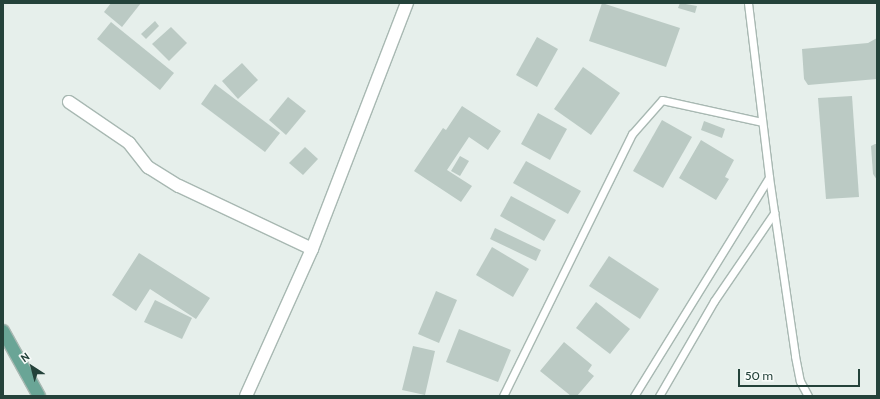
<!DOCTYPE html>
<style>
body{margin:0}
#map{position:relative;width:880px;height:399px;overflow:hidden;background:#e6efeb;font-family:Cabin,sans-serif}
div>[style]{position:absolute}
.building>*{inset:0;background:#bbcac4}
.roads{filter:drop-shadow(1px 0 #a8b8b2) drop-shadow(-1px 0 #a8b8b2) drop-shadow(0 1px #a8b8b2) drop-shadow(0 -1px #a8b8b2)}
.lane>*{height:7px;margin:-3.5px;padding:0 3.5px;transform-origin:3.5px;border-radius:3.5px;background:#fff}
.street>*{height:12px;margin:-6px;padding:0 6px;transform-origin:6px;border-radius:6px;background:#fff}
.primary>*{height:12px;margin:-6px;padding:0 6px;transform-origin:6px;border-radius:6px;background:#6aa596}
span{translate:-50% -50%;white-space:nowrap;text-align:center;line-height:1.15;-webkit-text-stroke:3px #f7fbf9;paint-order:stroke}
.frame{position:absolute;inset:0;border:4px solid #24423a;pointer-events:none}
.north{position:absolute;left:12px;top:347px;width:40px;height:40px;-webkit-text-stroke:3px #f7fbf9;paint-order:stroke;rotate:324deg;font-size:11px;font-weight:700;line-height:16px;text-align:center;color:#24423a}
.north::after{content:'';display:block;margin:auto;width:14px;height:18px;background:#24423a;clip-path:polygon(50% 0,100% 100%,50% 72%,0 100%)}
.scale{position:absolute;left:738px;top:369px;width:122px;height:18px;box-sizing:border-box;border:2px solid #24423a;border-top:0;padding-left:5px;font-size:12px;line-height:14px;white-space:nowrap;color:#24423a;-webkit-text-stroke:3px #f7fbf9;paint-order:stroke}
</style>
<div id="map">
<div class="building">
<i style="clip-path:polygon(111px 3px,141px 3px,122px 27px,104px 12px)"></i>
<i style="clip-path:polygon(602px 3px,680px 28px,666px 67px,589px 41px)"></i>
<i style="clip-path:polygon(680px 3px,697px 6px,695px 13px,678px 8px)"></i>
<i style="clip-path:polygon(155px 21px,159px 26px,146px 39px,141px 34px)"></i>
<i style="clip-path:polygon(111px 22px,174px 73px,160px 90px,97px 39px)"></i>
<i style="clip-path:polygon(171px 27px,187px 43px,169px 61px,152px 44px)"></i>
<i style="clip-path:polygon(537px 37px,558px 49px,537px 87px,516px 75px)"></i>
<i style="clip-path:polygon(877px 38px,877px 79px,808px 85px,804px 79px,802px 49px,868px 43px)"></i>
<i style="clip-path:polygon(242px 63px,258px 80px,238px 99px,222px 81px)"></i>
<i style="clip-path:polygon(583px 67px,620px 93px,591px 135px,554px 109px)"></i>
<i style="clip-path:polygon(215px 84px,280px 133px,265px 152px,201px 104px)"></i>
<i style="clip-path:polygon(852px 96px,859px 197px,826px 199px,818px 98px)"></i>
<i style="clip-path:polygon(288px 97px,306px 111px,286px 135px,269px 120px)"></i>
<i style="clip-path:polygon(462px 106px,501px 131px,488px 150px,469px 137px,447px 170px,472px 186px,461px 202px,414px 171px,443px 128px,446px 130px)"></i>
<i style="clip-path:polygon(538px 113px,567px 129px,550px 160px,521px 144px)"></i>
<i style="clip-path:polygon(662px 120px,692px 137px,663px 188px,633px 171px)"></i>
<i style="clip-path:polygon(704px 121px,725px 129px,722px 138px,701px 130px)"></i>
<i style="clip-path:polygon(701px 140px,734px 160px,725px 177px,729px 179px,716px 200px,679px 178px)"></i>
<i style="clip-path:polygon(875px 144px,877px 144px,877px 180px,873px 174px,871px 146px)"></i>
<i style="clip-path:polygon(305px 147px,318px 159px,303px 175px,289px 163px)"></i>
<i style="clip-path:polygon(460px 156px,469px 161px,460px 176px,451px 171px)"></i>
<i style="clip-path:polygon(526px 161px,581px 191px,568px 214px,513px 183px)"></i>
<i style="clip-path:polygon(511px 196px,556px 220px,544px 241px,500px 216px)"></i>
<i style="clip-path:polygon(495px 228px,541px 250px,536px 261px,490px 239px)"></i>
<i style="clip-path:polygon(492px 247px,529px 269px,513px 297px,476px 275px)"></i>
<i style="clip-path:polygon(139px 253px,210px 298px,196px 319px,150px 289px,136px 311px,112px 295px)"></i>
<i style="clip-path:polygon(609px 256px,659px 289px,640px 319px,589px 286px)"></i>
<i style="clip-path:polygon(436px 291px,457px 300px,439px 343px,418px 334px)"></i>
<i style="clip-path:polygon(155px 300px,192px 318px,182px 339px,144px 322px)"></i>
<i style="clip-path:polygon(596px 302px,630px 329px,610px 354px,576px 328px)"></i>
<i style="clip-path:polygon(459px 329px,511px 350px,498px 382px,446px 362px)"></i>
<i style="clip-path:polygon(564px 342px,592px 365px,588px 371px,594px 376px,577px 396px,571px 396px,540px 371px)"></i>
<i style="clip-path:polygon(413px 346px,435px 351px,425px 395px,402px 390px)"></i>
</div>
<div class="roads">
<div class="lane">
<i style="left:748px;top:3px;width:175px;rotate:83.1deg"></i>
<i style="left:769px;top:177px;width:181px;rotate:81.7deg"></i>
<i style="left:795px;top:356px;width:25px;rotate:79deg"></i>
<i style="left:800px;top:381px;width:17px;rotate:62deg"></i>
<i style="left:503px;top:396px;width:292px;rotate:-63.8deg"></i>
<i style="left:632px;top:134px;width:45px;rotate:-48.6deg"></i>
<i style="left:662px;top:100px;width:102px;rotate:12.4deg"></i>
<i style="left:634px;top:396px;width:257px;rotate:-58.3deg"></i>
<i style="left:659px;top:396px;width:110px;rotate:-59.9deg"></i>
<i style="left:714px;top:301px;width:107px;rotate:-55.7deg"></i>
</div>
<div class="street">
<i style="left:69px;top:102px;width:73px;rotate:34.3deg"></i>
<i style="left:129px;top:143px;width:31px;rotate:52deg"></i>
<i style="left:148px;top:167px;width:36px;rotate:32deg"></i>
<i style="left:179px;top:186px;width:147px;rotate:25.3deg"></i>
<i style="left:246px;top:396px;width:161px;rotate:-65.8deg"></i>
<i style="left:312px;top:249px;width:264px;rotate:-68.9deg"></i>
</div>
<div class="primary">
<i style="left:3px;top:331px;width:74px;rotate:61deg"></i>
</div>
</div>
<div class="frame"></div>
<div class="north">N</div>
<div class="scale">50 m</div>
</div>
